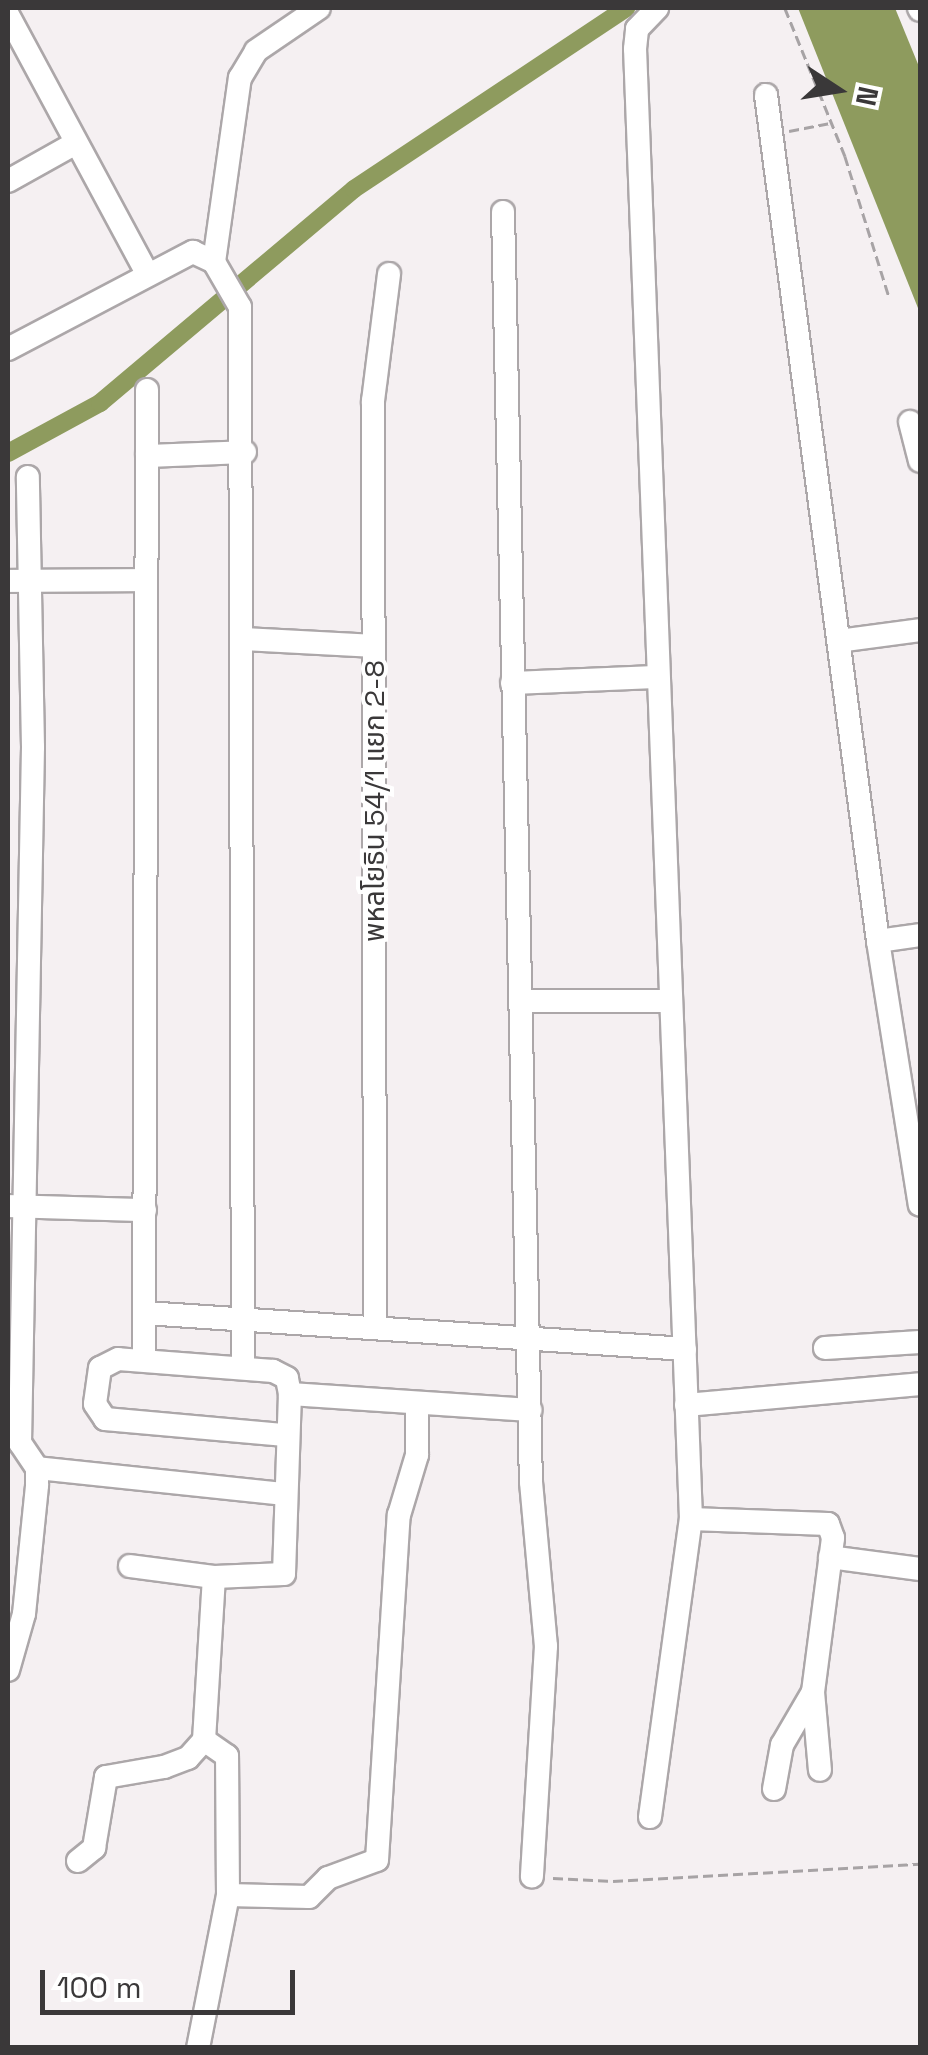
<!DOCTYPE html>
<meta charset="utf-8">
<style>
body{margin:0}
#map{position:relative;width:928px;height:2055px;overflow:hidden;background:#f5f0f2;font-family:"Space Grotesk","Noto Sans Thai",sans-serif}
div>[style]{position:absolute}
.water>*{inset:0;background:#8e9b5e}
.canal>*{height:18px;margin:-9px;padding:0 9px;transform-origin:9px;border-radius:9px;background:#8e9b5e}
.path>*{height:2.5px;margin-top:-1.25px;transform-origin:0;background:repeating-linear-gradient(90deg,#a7a3a5 0 10px,transparent 0 15px)}
.roads{filter:drop-shadow(2px 0 #aca7a9) drop-shadow(-2px 0 #aca7a9) drop-shadow(0 2px #aca7a9) drop-shadow(0 -2px #aca7a9)}
.minor>*{height:22px;margin:-11px;padding:0 11px;transform-origin:11px;border-radius:11px;background:#fff}
span{translate:-50% -50%;white-space:nowrap;text-align:center;line-height:1.15;-webkit-text-stroke:8px #fff;paint-order:stroke}
.street-label{font-size:28px;color:#3a3839}
.frame{position:absolute;inset:0;border:10px solid #3a3839;pointer-events:none}
.north{position:absolute;left:788px;top:40px;width:100px;height:100px;-webkit-text-stroke:8px #fff;paint-order:stroke;rotate:102deg;font-size:28px;font-weight:700;line-height:40px;text-align:center;color:#3a3839}
.north::after{content:'';display:block;margin:auto;width:35px;height:45px;background:#3a3839;clip-path:polygon(50% 0,100% 100%,50% 72%,0 100%)}
.scale{position:absolute;left:40px;top:1970px;width:255px;height:45px;box-sizing:border-box;border:5px solid #3a3839;border-top:0;padding-left:12px;font-size:30px;line-height:35px;white-space:nowrap;color:#3a3839;-webkit-text-stroke:8px #fff;paint-order:stroke}
</style>
<div id="map">
<div class="water">
<i style="clip-path:polygon(798px 8px,895px 8px,920px 69px,920px 313px)"></i>
</div>
<div class="canal">
<i style="left:8px;top:453px;width:105px;rotate:-28.5deg"></i>
<i style="left:100px;top:403px;width:332px;rotate:-40.1deg"></i>
<i style="left:354px;top:189px;width:327px;rotate:-33.6deg"></i>
</div>
<div class="path">
<i style="left:785px;top:8px;width:160px;rotate:67.9deg"></i>
<i style="left:845px;top:156px;width:147px;rotate:72.6deg"></i>
<i style="left:789px;top:131px;width:42px;rotate:-11deg"></i>
<i style="left:553px;top:1878px;width:60px;rotate:2.9deg"></i>
<i style="left:613px;top:1881px;width:307px;rotate:-3.2deg"></i>
</div>
<div class="roads">
<div class="minor">
<i style="left:919px;top:8px;width:2px;rotate:63deg"></i>
<i style="left:8px;top:15px;width:295px;rotate:61.7deg"></i>
<i style="left:766px;top:95px;width:853px;rotate:82.46deg"></i>
<i style="left:878px;top:941px;width:267px;rotate:81deg"></i>
<i style="left:8px;top:181px;width:78px;rotate:-29.2deg"></i>
<i style="left:503px;top:212px;width:1270px;rotate:88.74deg"></i>
<i style="left:531px;top:1482px;width:165px;rotate:84.8deg"></i>
<i style="left:546px;top:1646px;width:231px;rotate:93.5deg"></i>
<i style="left:214px;top:262px;width:186px;rotate:-82deg"></i>
<i style="left:240px;top:78px;width:31px;rotate:-59deg"></i>
<i style="left:256px;top:51px;width:76px;rotate:-34.3deg"></i>
<i style="left:8px;top:349px;width:209px;rotate:-27.7deg"></i>
<i style="left:193px;top:252px;width:23px;rotate:25deg"></i>
<i style="left:214px;top:262px;width:52px;rotate:60deg"></i>
<i style="left:240px;top:307px;width:1061px;rotate:89.84deg"></i>
<i style="left:910px;top:422px;width:40px;rotate:75.6deg"></i>
<i style="left:147px;top:456px;width:98px;rotate:-2.3deg"></i>
<i style="left:8px;top:581px;width:138px;rotate:-0.4deg"></i>
<i style="left:245px;top:639px;width:129px;rotate:3.1deg"></i>
<i style="left:839px;top:641px;width:82px;rotate:-7.7deg"></i>
<i style="left:512px;top:683px;width:144px;rotate:-2.4deg"></i>
<i style="left:878px;top:941px;width:42px;rotate:-8.1deg"></i>
<i style="left:520px;top:1001px;width:150px"></i>
<i style="left:8px;top:1206px;width:137px;rotate:1.7deg"></i>
<i style="left:145px;top:1313px;width:541px;rotate:3.81deg"></i>
<i style="left:375px;top:1328px;width:927px;rotate:-90.12deg"></i>
<i style="left:373px;top:401px;width:128px;rotate:-82.8deg"></i>
<i style="left:825px;top:1348px;width:95px;rotate:-3.6deg"></i>
<i style="left:144px;top:1360px;width:970px;rotate:-89.82deg"></i>
<i style="left:290px;top:1394px;width:241px;rotate:3.8deg"></i>
<i style="left:686px;top:1405px;width:235px;rotate:-5.1deg"></i>
<i style="left:37px;top:1468px;width:248px;rotate:6deg"></i>
<i style="left:691px;top:1519px;width:137px;rotate:2.1deg"></i>
<i style="left:828px;top:1524px;width:15px;rotate:70deg"></i>
<i style="left:833px;top:1538px;width:155px;rotate:97.4deg"></i>
<i style="left:813px;top:1692px;width:78px;rotate:84.9deg"></i>
<i style="left:830px;top:1557px;width:91px;rotate:7.6deg"></i>
<i style="left:130px;top:1566px;width:85px;rotate:7.5deg"></i>
<i style="left:8px;top:1670px;width:58px;rotate:-74.1deg"></i>
<i style="left:24px;top:1614px;width:130px;rotate:-84.2deg"></i>
<i style="left:37px;top:1485px;width:17px;rotate:-90deg"></i>
<i style="left:37px;top:1468px;width:30px;rotate:-124deg"></i>
<i style="left:20px;top:1443px;width:696px;rotate:-88.93deg"></i>
<i style="left:33px;top:747px;width:270px;rotate:-91.1deg"></i>
<i style="left:774px;top:1789px;width:45px;rotate:-79.7deg"></i>
<i style="left:782px;top:1745px;width:61px;rotate:-59.7deg"></i>
<i style="left:650px;top:1817px;width:301px;rotate:-82.2deg"></i>
<i style="left:691px;top:1519px;width:1471px;rotate:-92.18deg"></i>
<i style="left:635px;top:49px;width:20px;rotate:-84deg"></i>
<i style="left:637px;top:29px;width:29px;rotate:-46deg"></i>
<i style="left:78px;top:1861px;width:21px;rotate:-39deg"></i>
<i style="left:94px;top:1848px;width:72px;rotate:-80.4deg"></i>
<i style="left:106px;top:1777px;width:59px;rotate:-9.8deg"></i>
<i style="left:164px;top:1767px;width:26px;rotate:-21deg"></i>
<i style="left:188px;top:1758px;width:24px;rotate:-48deg"></i>
<i style="left:228px;top:1895px;width:81px;rotate:1.4deg"></i>
<i style="left:309px;top:1897px;width:27px;rotate:-45deg"></i>
<i style="left:328px;top:1878px;width:52px;rotate:-20.2deg"></i>
<i style="left:377px;top:1860px;width:346px;rotate:-86.4deg"></i>
<i style="left:399px;top:1515px;width:63px;rotate:-73.3deg"></i>
<i style="left:417px;top:1455px;width:51px;rotate:-90deg"></i>
<i style="left:198px;top:2048px;width:156px;rotate:-78.9deg"></i>
<i style="left:228px;top:1895px;width:139px;rotate:-90.4deg"></i>
<i style="left:227px;top:1756px;width:28px;rotate:-145deg"></i>
<i style="left:204px;top:1740px;width:163px;rotate:-86.5deg"></i>
<i style="left:214px;top:1577px;width:70px;rotate:-2.5deg"></i>
<i style="left:284px;top:1574px;width:180px;rotate:-88.1deg"></i>
<i style="left:290px;top:1394px;width:16px;rotate:-101deg"></i>
<i style="left:287px;top:1378px;width:16px;rotate:-153deg"></i>
<i style="left:273px;top:1371px;width:155px;rotate:-175.6deg"></i>
<i style="left:118px;top:1359px;width:20px;rotate:153deg"></i>
<i style="left:100px;top:1368px;width:36px;rotate:98deg"></i>
<i style="left:95px;top:1404px;width:18px;rotate:56deg"></i>
<i style="left:105px;top:1419px;width:181px;rotate:5.1deg"></i>
</div>
</div>
<div class="street-label">
<span style="left:374px;top:801px;rotate:-90deg">พหลโยธิน 54/1 แยก 2-8</span>
</div>
<div class="frame"></div>
<div class="north">N</div>
<div class="scale">100 m</div>
</div>
